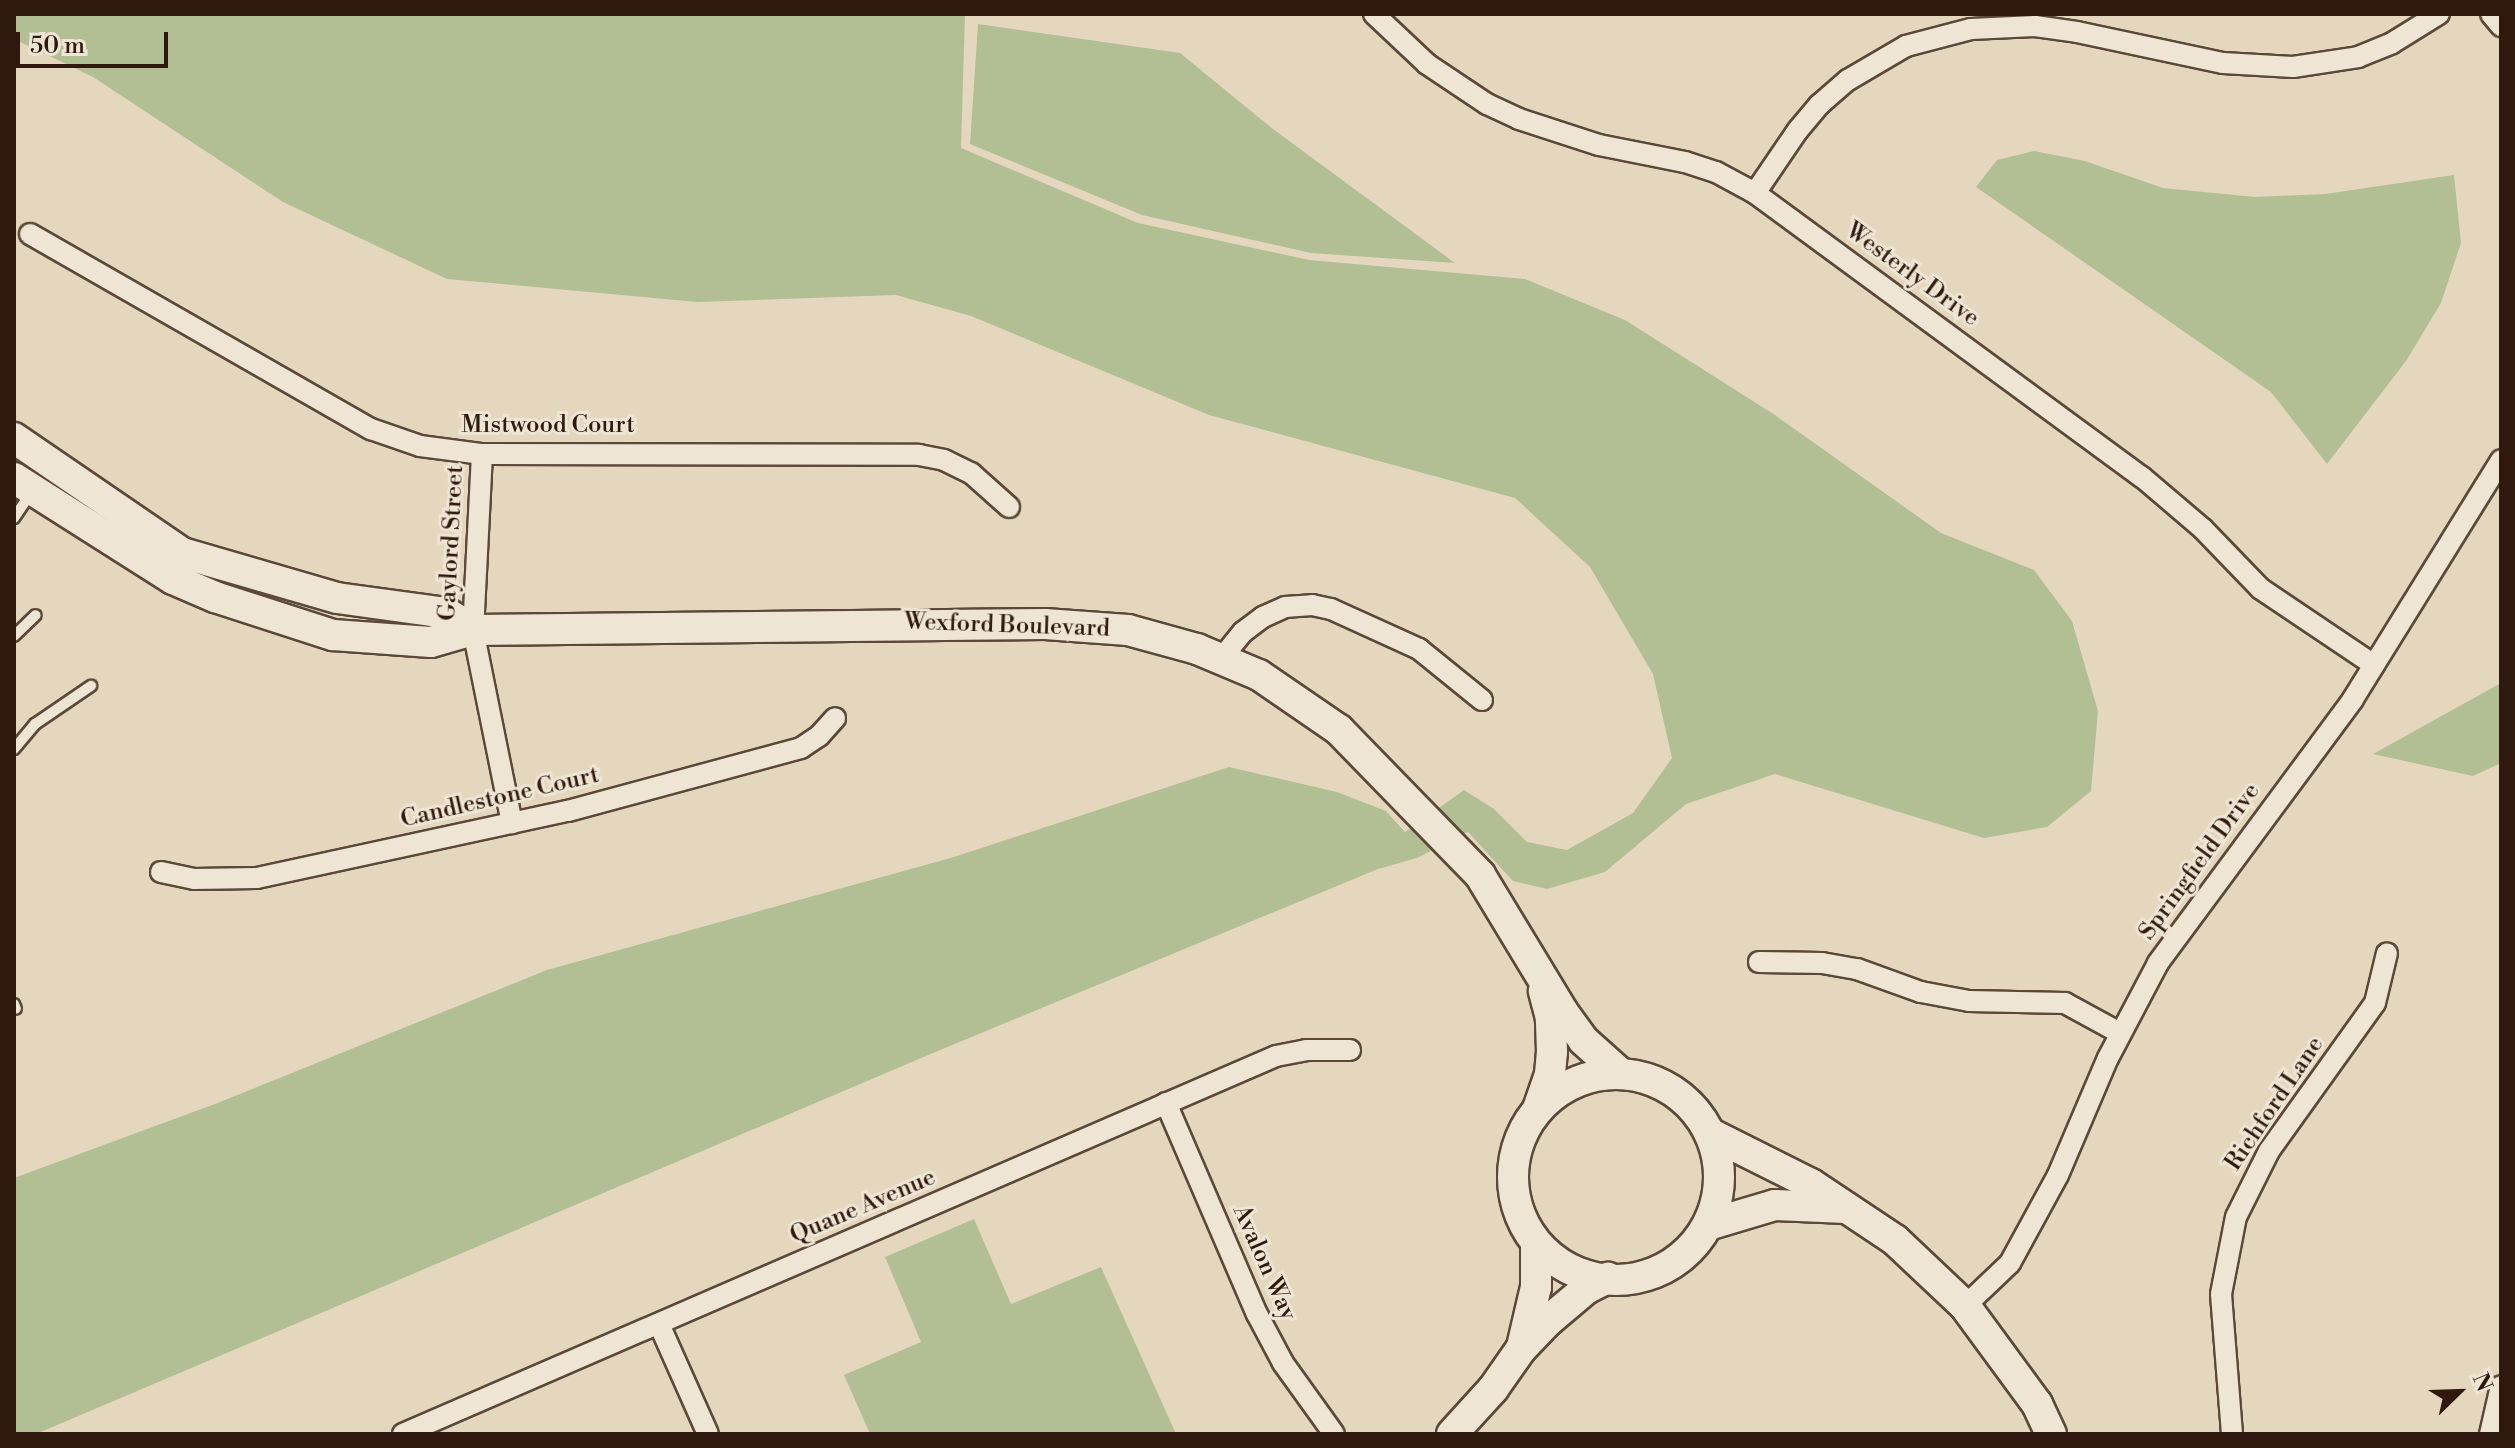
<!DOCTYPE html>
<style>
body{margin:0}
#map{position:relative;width:2515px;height:1448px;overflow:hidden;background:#e5d7be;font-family:"Libre Bodoni",serif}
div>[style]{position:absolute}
.green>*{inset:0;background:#b2bf94}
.roads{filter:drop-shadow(2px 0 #5c4839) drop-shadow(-2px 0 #5c4839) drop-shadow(0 2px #5c4839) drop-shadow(0 -2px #5c4839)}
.lane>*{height:10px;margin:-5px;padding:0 5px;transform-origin:5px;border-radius:5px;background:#eee5d5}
.street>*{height:20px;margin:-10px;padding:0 10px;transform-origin:10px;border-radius:10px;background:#eee5d5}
.secondary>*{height:30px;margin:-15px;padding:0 15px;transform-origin:15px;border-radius:15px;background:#eee5d5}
.secondary>.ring{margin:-15px;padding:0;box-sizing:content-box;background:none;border:30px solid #eee5d5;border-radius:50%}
span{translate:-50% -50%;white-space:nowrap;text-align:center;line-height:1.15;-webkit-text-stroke:6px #eee5d5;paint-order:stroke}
.street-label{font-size:24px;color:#2f180d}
.frame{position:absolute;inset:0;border:16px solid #2f180d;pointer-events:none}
.north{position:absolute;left:2419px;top:1352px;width:80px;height:80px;-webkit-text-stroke:6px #eee5d5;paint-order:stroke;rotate:67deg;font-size:22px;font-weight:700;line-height:32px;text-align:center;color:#2f180d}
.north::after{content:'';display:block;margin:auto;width:28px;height:36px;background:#2f180d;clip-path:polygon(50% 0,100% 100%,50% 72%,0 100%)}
.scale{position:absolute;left:16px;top:32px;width:152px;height:36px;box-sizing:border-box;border:4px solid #2f180d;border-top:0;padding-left:10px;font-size:24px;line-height:28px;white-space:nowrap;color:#2f180d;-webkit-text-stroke:6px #eee5d5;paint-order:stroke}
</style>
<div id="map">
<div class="green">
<i style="clip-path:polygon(14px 14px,965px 14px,961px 148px,1138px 223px,1309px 260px,1525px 279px,1625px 320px,1775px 415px,1941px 533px,2034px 570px,2072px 621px,2098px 711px,2091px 791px,2047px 827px,1984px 838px,1775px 774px,1686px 804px,1605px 872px,1547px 889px,1513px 881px,1468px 832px,1417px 858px,1378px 869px,933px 1053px,36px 1434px,14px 1434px,14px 1178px,215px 1104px,547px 970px,954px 857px,1229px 767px,1337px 792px,1386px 811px,1405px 832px,1464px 790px,1494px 809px,1527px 842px,1567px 850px,1633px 813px,1672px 758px,1653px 674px,1590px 567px,1515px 498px,1209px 415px,971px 316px,896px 295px,697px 302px,447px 279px,283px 202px,93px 77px,14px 39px)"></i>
<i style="clip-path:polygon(978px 24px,1180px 53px,1273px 129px,1455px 263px,1311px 253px,1142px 215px,970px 144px)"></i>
<i style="clip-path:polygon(2034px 151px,2085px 161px,2163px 188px,2255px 197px,2325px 194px,2454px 175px,2461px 243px,2441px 303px,2406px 361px,2327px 464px,2271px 392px,1976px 187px,1997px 160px)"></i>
<i style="clip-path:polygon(2501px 683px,2501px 763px,2473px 776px,2373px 754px)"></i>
<i style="clip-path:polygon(974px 1219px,1011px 1304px,1101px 1267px,1176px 1434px,870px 1434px,844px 1375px,921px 1342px,885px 1257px)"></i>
</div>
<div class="roads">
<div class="lane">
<i style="left:14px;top:518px;width:30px;rotate:-56deg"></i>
<i style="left:14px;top:636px;width:30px;rotate:-44deg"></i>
<i style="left:14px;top:749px;width:33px;rotate:-50deg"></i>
<i style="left:35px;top:724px;width:68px;rotate:-34.2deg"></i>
<i style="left:14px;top:1004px;width:5px;rotate:68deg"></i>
</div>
<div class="street">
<i style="left:1374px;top:14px;width:73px;rotate:43.3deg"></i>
<i style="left:1427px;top:64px;width:72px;rotate:33.7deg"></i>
<i style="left:1487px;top:104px;width:35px;rotate:25deg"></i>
<i style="left:1519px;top:119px;width:84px;rotate:18deg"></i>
<i style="left:1599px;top:145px;width:88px;rotate:11.2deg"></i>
<i style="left:1685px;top:162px;width:33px;rotate:18deg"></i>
<i style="left:1716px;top:172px;width:44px;rotate:28.3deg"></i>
<i style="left:1755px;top:193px;width:480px;rotate:36.3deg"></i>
<i style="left:2142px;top:477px;width:80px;rotate:40.4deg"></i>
<i style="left:2203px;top:529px;width:83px;rotate:46deg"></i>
<i style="left:2261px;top:589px;width:136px;rotate:33.9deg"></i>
<i style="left:2491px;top:14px;width:16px;rotate:50deg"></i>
<i style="left:1755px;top:193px;width:76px;rotate:-55.7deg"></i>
<i style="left:1798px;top:130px;width:33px;rotate:-50deg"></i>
<i style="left:1819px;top:105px;width:38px;rotate:-41deg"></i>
<i style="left:1848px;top:80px;width:67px;rotate:-30.4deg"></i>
<i style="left:1906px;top:46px;width:67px;rotate:-14.7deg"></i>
<i style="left:1971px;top:29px;width:64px;rotate:-2.7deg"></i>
<i style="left:2035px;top:26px;width:42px;rotate:8.1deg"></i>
<i style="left:2077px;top:32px;width:149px;rotate:12deg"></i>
<i style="left:2223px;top:63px;width:70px;rotate:3.3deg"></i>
<i style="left:2293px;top:67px;width:66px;rotate:-8.7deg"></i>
<i style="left:2358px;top:57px;width:37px;rotate:-22deg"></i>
<i style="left:2392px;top:43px;width:55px;rotate:-31.7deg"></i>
<i style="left:30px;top:234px;width:393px;rotate:29.8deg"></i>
<i style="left:371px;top:429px;width:52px;rotate:19.1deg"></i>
<i style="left:420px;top:446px;width:63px;rotate:7.4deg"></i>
<i style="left:482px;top:454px;width:437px;rotate:0.1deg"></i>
<i style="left:919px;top:455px;width:25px;rotate:11deg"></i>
<i style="left:944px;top:460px;width:30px;rotate:26deg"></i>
<i style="left:971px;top:473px;width:51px;rotate:41.8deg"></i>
<i style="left:482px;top:454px;width:176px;rotate:92.9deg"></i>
<i style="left:473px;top:630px;width:197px;rotate:78.6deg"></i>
<i style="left:1221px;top:659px;width:35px;rotate:-51deg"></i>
<i style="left:1243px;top:632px;width:25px;rotate:-37deg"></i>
<i style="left:1263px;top:617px;width:24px;rotate:-24deg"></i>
<i style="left:1285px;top:607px;width:27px;rotate:-4deg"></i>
<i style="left:1312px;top:605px;width:19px;rotate:12deg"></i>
<i style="left:1331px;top:609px;width:97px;rotate:24.4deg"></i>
<i style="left:1419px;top:649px;width:81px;rotate:39deg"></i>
<i style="left:161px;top:872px;width:34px;rotate:12deg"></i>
<i style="left:194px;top:879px;width:63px;rotate:-0.9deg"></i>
<i style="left:257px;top:878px;width:318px;rotate:-12.2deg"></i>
<i style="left:568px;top:811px;width:241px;rotate:-15.1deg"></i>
<i style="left:801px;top:748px;width:22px;rotate:-34deg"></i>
<i style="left:819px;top:736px;width:24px;rotate:-48deg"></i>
<i style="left:1759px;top:962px;width:63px;rotate:0.9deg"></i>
<i style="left:1822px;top:963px;width:36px;rotate:10deg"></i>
<i style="left:1857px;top:969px;width:68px;rotate:19.8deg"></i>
<i style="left:1921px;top:992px;width:49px;rotate:10.6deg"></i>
<i style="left:1969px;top:1001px;width:96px;rotate:1.2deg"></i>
<i style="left:2065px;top:1003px;width:63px;rotate:28.6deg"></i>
<i style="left:1166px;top:1103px;width:230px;rotate:66.7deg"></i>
<i style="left:1257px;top:1314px;width:55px;rotate:62deg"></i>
<i style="left:1283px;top:1363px;width:87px;rotate:54.3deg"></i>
<i style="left:1965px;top:1306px;width:62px;rotate:-43.7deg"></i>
<i style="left:2010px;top:1263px;width:100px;rotate:-61.4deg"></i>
<i style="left:2058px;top:1175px;width:127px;rotate:-66.9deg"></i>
<i style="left:2108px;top:1058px;width:107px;rotate:-62.2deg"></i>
<i style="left:2158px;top:963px;width:328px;rotate:-53.5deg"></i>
<i style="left:2353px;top:699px;width:281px;rotate:-58.2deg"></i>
<i style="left:659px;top:1324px;width:120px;rotate:66deg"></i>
<i style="left:403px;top:1434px;width:951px;rotate:-23.41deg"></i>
<i style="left:1276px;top:1056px;width:31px;rotate:-11deg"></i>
<i style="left:1306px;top:1050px;width:44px"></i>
<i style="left:2232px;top:1434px;width:140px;rotate:-94.5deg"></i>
<i style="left:2221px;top:1294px;width:78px;rotate:-79deg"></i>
<i style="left:2236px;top:1217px;width:74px;rotate:-63.4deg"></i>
<i style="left:2269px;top:1151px;width:182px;rotate:-54.4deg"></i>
<i style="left:2375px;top:1003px;width:51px;rotate:-76.5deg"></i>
<i style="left:2490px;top:1434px;width:49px;rotate:-77.1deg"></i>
</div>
<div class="secondary">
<i style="left:14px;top:438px;width:204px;rotate:34.4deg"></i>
<i style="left:182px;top:553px;width:161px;rotate:16.2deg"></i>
<i style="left:337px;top:598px;width:111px;rotate:7.8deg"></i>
<i style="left:447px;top:613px;width:31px;rotate:33deg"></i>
<i style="left:14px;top:478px;width:188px;rotate:32.4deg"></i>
<i style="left:173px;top:579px;width:46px;rotate:23.2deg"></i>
<i style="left:215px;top:597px;width:124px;rotate:17.9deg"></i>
<i style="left:333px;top:635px;width:98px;rotate:4.1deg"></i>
<i style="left:431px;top:642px;width:44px;rotate:-15.9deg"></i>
<i style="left:473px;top:630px;width:572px;rotate:-0.6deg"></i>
<i style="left:1045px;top:624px;width:83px;rotate:4.1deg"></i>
<i style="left:1128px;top:630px;width:72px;rotate:15.4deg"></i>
<i style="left:1197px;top:649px;width:67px;rotate:22.8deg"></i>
<i style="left:1259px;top:675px;width:97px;rotate:34.5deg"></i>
<i style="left:1339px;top:730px;width:202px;rotate:45.8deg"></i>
<i style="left:1480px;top:875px;width:160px;rotate:58.8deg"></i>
<i style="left:1563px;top:1012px;width:34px;rotate:54deg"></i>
<i style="left:1583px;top:1040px;width:51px;rotate:41.8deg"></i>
<i class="ring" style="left:1513px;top:1074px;width:176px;height:176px"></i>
<i style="left:1538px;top:1109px;width:37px;rotate:-71deg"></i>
<i style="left:1550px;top:1074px;width:22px;rotate:-85deg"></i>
<i style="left:1552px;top:1052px;width:34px;rotate:-92deg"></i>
<i style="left:1551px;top:1018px;width:28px;rotate:-105deg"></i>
<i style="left:1711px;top:1134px;width:112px;rotate:26.6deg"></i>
<i style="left:1811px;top:1184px;width:101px;rotate:33.7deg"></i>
<i style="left:1895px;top:1240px;width:96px;rotate:43.3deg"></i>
<i style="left:1965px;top:1306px;width:122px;rotate:53.7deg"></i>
<i style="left:2037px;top:1404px;width:33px;rotate:65deg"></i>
<i style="left:1711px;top:1224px;width:67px;rotate:-16.5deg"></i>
<i style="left:1775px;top:1205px;width:71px;rotate:2.4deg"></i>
<i style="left:1522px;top:1347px;width:62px;rotate:-76.9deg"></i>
<i style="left:1536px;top:1287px;width:44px;rotate:-90deg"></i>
<i style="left:1452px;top:1434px;width:61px;rotate:-47.7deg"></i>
<i style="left:1493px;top:1389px;width:49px;rotate:-55deg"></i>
<i style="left:1521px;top:1349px;width:39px;rotate:-46deg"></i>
<i style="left:1548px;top:1321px;width:50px;rotate:-40.1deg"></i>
<i style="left:1586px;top:1289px;width:25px;rotate:-27deg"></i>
</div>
</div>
<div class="street-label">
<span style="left:1912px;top:275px;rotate:36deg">Westerly Drive</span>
<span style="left:548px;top:426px">Mistwood Court</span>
<span style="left:452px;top:543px;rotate:-87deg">Gaylord Street</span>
<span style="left:1007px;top:626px;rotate:2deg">Wexford Boulevard</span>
<span style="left:500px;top:798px;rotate:-13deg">Candlestone Court</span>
<span style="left:2200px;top:862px;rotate:-54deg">Springfield Drive</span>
<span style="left:2275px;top:1104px;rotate:-56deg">Richford Lane</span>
<span style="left:863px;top:1207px;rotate:-23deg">Quane Avenue</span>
<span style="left:1264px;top:1263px;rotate:66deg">Avalon Way</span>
</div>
<div class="frame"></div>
<div class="north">N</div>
<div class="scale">50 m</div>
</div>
